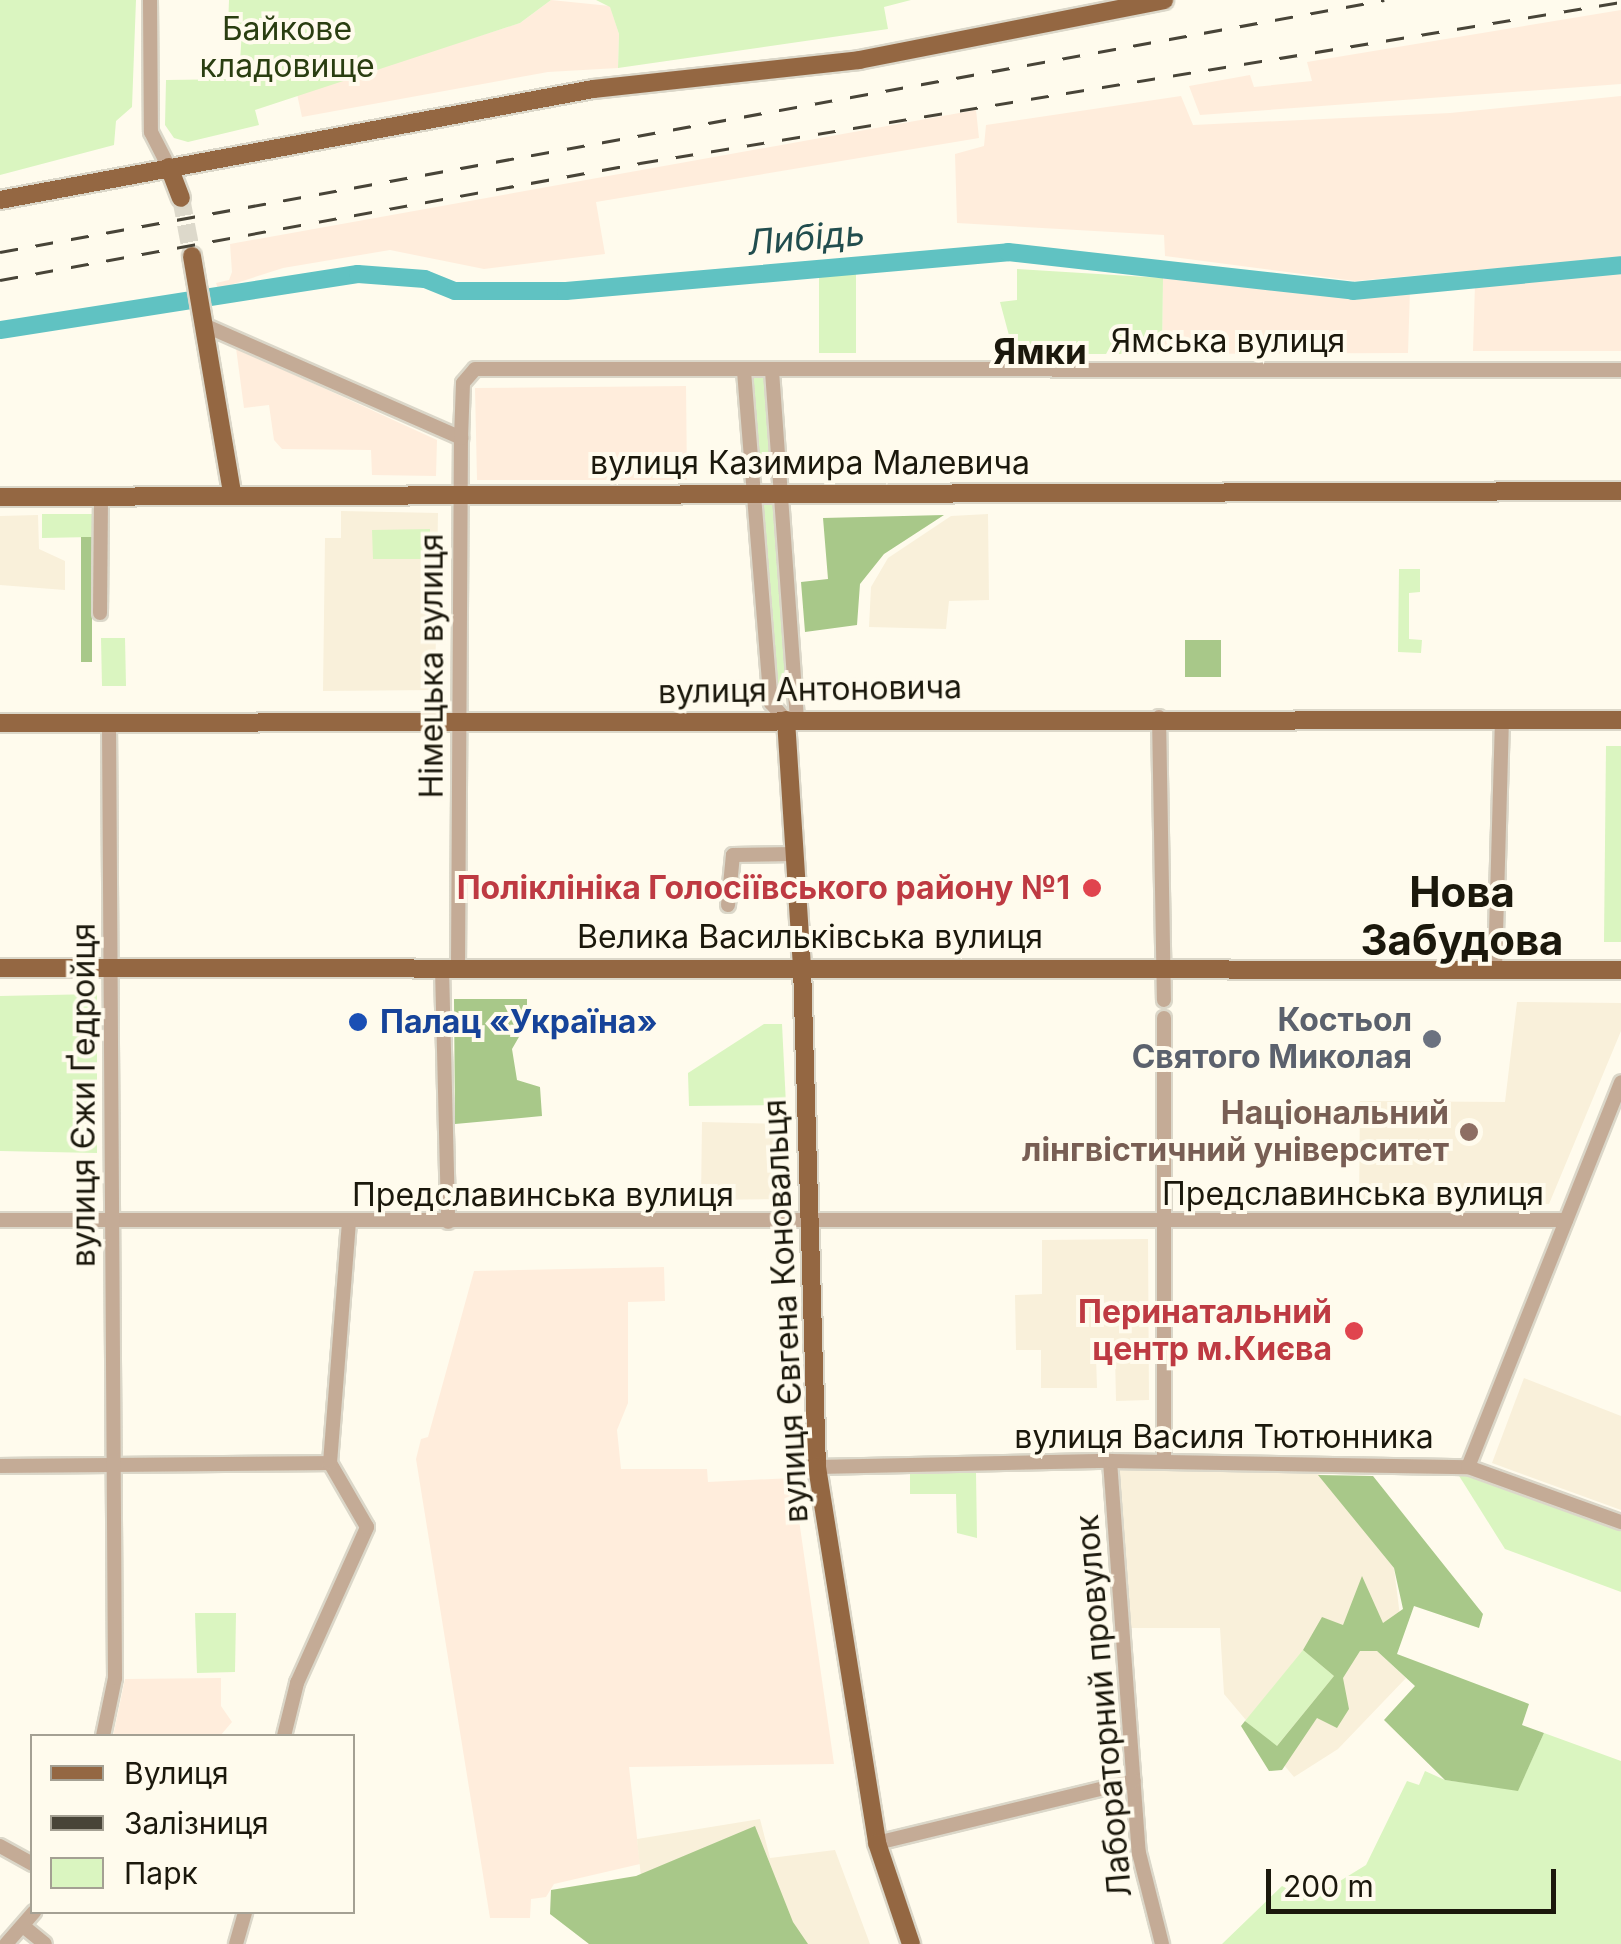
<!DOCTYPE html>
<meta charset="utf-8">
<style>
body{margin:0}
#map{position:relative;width:1621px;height:1944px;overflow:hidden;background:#fffbed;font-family:Inter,sans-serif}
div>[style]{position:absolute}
.industrial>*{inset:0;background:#ffeddc}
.education>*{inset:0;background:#f9f0da}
.green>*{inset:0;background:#daf5c0}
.forest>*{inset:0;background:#a8c889}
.river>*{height:18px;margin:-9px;padding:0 9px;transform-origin:9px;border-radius:9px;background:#60c2c2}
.major-tunnel>*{height:18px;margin-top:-9px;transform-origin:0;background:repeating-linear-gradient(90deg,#ddd9cb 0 18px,transparent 0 27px)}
.roads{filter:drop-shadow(2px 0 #dbd7c9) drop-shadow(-2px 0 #dbd7c9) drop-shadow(0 2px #dbd7c9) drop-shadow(0 -2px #dbd7c9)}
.minor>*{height:14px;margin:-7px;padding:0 7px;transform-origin:7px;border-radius:7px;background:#c4ab96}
.major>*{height:18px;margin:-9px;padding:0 9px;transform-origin:9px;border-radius:9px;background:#946742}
.rail>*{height:2.5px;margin-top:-1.25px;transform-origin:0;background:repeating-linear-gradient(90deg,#484438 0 18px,transparent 0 36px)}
.dots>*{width:28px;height:28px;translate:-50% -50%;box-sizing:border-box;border:5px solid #fffbed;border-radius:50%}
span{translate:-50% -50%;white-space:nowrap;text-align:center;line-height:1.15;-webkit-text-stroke:8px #fffbed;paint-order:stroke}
.park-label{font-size:32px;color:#2a3e11}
.street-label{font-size:32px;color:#1b180c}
.health-label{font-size:32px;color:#be3a42;font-weight:700}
.right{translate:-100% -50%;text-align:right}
.worship-label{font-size:32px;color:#5b616d;font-weight:700}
.transit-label{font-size:32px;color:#164399;font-weight:700}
.left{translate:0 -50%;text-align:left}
.education-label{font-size:32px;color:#785e54;font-weight:700}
.water-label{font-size:35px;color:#214d4e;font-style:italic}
.neighbourhood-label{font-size:35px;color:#1b180c;font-weight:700}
.district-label{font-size:42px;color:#1b180c;font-weight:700}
.legend{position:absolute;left:30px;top:1734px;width:325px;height:180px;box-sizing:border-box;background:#fffbed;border:2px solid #a4a093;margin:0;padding:12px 18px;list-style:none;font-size:30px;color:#1b180c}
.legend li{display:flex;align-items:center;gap:20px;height:50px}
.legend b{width:50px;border:2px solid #a4a093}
.scale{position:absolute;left:1266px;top:1869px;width:290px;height:45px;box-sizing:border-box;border:5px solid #1b180c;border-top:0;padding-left:12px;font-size:30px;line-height:35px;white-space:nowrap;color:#1b180c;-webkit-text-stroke:8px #fffbed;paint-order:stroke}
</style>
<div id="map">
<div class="industrial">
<i style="clip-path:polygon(551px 0,610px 6px,619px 34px,618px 68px,548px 72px,302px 117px,297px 94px,520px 23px)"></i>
<i style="clip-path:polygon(1621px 10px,1621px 84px,1200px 115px,1189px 86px,1250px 75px,1254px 87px,1312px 81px,1307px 62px)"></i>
<i style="clip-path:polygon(1181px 96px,1193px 125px,1450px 113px,1621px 96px,1621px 257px,1355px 281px,1165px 256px,1164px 235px,957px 223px,955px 154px,984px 146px,986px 125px)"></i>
<i style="clip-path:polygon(976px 110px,979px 138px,596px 202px,605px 254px,484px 269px,390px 250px,283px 268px,218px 289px,216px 283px,229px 280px,232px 272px,230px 244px)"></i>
<i style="clip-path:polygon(1621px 271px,1621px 351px,1473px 351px,1475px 284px)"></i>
<i style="clip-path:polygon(1163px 278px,1344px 292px,1410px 289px,1408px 353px,1162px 354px)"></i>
<i style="clip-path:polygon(236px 348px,437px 440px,436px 476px,372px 475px,371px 450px,282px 449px,274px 440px,269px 405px,244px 408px)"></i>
<i style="clip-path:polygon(686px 386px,687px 480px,477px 480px,475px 388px)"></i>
<i style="clip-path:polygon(664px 1267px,665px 1301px,628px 1302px,628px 1403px,617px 1430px,621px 1469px,707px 1469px,708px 1482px,793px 1478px,834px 1764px,629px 1767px,640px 1864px,554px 1884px,546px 1897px,531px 1899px,530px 1918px,490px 1918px,416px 1459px,421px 1439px,428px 1437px,474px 1271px)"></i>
<i style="clip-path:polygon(221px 1678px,221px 1706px,232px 1722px,220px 1736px,113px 1736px,125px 1679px)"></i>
</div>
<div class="education">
<i style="clip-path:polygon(341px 511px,438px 513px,435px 690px,323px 691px,325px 538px,341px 538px)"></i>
<i style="clip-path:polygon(988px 514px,989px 600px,949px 601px,946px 629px,869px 627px,871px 587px,888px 558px,951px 516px)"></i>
<i style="clip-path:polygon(38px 515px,39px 549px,65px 561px,65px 590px,0 585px,0 516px)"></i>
<i style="clip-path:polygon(1517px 1002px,1621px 1003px,1621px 1031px,1549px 1204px,1359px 1204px,1360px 1101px,1505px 1102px)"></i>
<i style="clip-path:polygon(702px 1122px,789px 1124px,790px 1199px,701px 1200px)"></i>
<i style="clip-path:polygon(1148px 1239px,1149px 1400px,1116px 1401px,1115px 1355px,1096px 1356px,1097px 1388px,1041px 1388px,1041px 1350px,1016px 1350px,1015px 1295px,1042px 1294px,1042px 1240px)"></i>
<i style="clip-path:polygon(1524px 1378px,1621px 1416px,1621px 1510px,1492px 1463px)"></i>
<i style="clip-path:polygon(1312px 1465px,1394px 1568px,1400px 1616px,1372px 1629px,1377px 1651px,1406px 1678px,1338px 1749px,1294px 1777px,1224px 1694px,1220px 1628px,1124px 1628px,1115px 1468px)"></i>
<i style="clip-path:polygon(760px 1819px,770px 1858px,835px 1850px,870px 1944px,648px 1944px,637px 1839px)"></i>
</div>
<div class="green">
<i style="clip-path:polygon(0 0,136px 0,132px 107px,116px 121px,114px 145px,0 175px)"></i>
<i style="clip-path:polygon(229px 0,551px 0,520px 23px,255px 110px,259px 125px,188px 142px,174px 138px,165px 125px,166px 80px,239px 79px,242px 29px,228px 28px)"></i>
<i style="clip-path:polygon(596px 0,911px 0,884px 7px,888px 29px,618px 68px,619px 34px,610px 7px)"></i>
<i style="clip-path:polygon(1017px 269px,1163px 278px,1162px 354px,1014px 354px,1000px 302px,1017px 300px)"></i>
<i style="clip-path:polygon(856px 273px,856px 353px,819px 353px,819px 275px)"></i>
<i style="clip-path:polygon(769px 377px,773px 456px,754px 457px,751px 378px)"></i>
<i style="clip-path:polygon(775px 504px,790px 692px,773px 693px,758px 505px)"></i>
<i style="clip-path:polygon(42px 514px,92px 514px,92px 537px,42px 538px)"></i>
<i style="clip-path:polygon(430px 529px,430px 559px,373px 559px,372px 530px)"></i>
<i style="clip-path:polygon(1399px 569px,1420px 569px,1420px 592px,1409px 593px,1409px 639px,1422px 640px,1421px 653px,1398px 652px)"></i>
<i style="clip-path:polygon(101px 638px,125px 638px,126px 686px,102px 686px)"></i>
<i style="clip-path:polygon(1606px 746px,1621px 746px,1621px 942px,1604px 942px)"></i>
<i style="clip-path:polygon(97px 994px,97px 1153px,0 1151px,0 996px)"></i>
<i style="clip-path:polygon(764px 1024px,782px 1024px,786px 1105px,689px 1106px,688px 1073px)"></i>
<i style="clip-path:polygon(1456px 1471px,1621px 1527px,1621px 1592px,1505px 1549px)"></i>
<i style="clip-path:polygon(976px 1472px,977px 1538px,957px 1533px,956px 1494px,910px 1494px,910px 1474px)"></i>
<i style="clip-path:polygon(195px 1613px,236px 1613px,235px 1672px,197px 1673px)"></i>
<i style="clip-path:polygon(1303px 1650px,1334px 1676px,1276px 1747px,1245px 1721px)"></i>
<i style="clip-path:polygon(1544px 1733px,1621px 1761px,1621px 1944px,1222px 1944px,1282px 1886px,1309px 1900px,1366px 1865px,1407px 1781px,1419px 1785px,1425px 1771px,1445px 1780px,1518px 1790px)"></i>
</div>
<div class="forest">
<i style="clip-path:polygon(944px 515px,884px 554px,860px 584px,857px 625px,805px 632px,801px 582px,828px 579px,823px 518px)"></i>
<i style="clip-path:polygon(81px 537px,92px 537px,92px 662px,81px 662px)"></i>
<i style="clip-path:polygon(1185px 640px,1221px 640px,1221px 677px,1185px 677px)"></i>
<i style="clip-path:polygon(527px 999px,527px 1023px,512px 1049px,517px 1080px,540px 1087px,542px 1116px,455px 1124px,454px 999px)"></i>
<i style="clip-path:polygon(1318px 1475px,1373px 1476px,1483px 1614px,1479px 1628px,1414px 1606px,1397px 1654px,1529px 1704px,1522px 1725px,1544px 1733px,1518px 1791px,1445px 1780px,1384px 1720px,1415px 1686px,1377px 1651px,1360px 1651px,1343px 1678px,1349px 1709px,1337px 1728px,1317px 1718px,1282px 1770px,1269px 1771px,1241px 1726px,1245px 1721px,1277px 1746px,1334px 1676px,1303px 1650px,1322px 1617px,1343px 1625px,1362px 1576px,1383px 1623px,1403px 1609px,1394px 1568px)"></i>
<i style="clip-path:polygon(755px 1826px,793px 1922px,808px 1944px,589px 1944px,550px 1914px,551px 1890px,636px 1876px)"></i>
</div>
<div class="river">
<i style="left:0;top:330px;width:362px;rotate:-8.9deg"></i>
<i style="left:358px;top:274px;width:67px;rotate:4.3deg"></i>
<i style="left:425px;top:279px;width:32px;rotate:22deg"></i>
<i style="left:455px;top:291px;width:111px"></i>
<i style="left:566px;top:291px;width:444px;rotate:-5deg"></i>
<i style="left:1008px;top:252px;width:347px;rotate:6.4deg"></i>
<i style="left:1353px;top:291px;width:269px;rotate:-5.5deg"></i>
</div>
<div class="major-tunnel">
<i style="left:181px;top:198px;width:59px;rotate:79.3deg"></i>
</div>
<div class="roads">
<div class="minor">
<i style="left:150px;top:0;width:132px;rotate:89.6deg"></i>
<i style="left:151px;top:132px;width:39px;rotate:63deg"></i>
<i style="left:206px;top:326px;width:279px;rotate:23.7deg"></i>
<i style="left:744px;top:371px;width:333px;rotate:85.4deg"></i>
<i style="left:771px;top:703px;width:23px;rotate:49deg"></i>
<i style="left:772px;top:371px;width:350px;rotate:85.9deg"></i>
<i style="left:100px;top:613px;width:117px;rotate:-89.5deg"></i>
<i style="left:1159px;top:717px;width:283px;rotate:89deg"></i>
<i style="left:728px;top:905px;width:50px;rotate:-84.3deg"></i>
<i style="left:733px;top:855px;width:61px;rotate:-0.9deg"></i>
<i style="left:442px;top:968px;width:254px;rotate:88.6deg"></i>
<i style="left:458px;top:968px;width:530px;rotate:-89.68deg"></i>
<i style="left:461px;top:438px;width:55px;rotate:-87.9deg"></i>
<i style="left:463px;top:383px;width:18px;rotate:-49deg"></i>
<i style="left:475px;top:369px;width:1146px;rotate:0.05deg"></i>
<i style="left:1495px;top:969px;width:249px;rotate:-88.4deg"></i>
<i style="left:1164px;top:1018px;width:443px;rotate:90deg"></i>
<i style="left:0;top:1220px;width:1566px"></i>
<i style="left:1110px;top:1461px;width:393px;rotate:85.8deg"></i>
<i style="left:1139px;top:1853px;width:94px;rotate:75.8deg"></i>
<i style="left:0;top:1466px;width:330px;rotate:-0.5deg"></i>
<i style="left:817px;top:1467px;width:293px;rotate:-1.2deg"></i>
<i style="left:1110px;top:1461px;width:358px;rotate:1deg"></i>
<i style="left:1468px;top:1467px;width:163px;rotate:19.8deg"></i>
<i style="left:1468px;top:1467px;width:414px;rotate:-68.3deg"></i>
<i style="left:103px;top:1736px;width:59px;rotate:-78.3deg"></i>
<i style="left:115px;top:1678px;width:955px;rotate:-90.36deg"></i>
<i style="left:284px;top:1736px;width:55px;rotate:-76.2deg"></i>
<i style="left:297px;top:1683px;width:171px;rotate:-65.8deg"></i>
<i style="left:367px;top:1527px;width:74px;rotate:-120deg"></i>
<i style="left:330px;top:1463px;width:240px;rotate:-85.5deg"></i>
<i style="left:877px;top:1843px;width:264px;rotate:-13.6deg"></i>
<i style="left:0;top:1846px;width:37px;rotate:29deg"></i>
<i style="left:23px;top:1926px;width:28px;rotate:39deg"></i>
<i style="left:6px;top:1944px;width:43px;rotate:-48.8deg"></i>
<i style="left:236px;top:1944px;width:33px;rotate:-74deg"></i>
</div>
<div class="major">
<i style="left:169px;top:167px;width:33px;rotate:69deg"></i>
<i style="left:0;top:200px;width:603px;rotate:-10.6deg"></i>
<i style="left:593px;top:89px;width:268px;rotate:-6.2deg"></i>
<i style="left:859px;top:60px;width:311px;rotate:-11.1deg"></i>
<i style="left:192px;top:256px;width:240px;rotate:80.4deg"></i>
<i style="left:0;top:497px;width:1621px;rotate:-0.21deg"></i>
<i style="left:786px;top:720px;width:247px;rotate:86.3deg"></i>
<i style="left:802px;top:966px;width:501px;rotate:88.29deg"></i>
<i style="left:817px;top:1467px;width:381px;rotate:80.9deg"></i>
<i style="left:877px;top:1843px;width:107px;rotate:71.4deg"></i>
<i style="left:0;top:723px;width:1621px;rotate:-0.11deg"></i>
<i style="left:0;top:968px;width:1621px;rotate:0.07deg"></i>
</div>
</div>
<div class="rail">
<i style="left:0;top:252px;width:1407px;rotate:-10.32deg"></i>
<i style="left:0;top:280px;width:651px;rotate:-10.36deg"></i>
<i style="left:640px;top:163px;width:994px;rotate:-9.32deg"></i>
</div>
<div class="dots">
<i style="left:1092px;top:888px;background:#e0444e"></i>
<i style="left:358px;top:1022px;background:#1a4fb4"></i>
<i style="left:1432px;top:1039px;background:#6b7280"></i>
<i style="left:1469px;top:1132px;background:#8d6e63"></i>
<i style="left:1354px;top:1331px;background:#e0444e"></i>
</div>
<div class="park-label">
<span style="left:287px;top:48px">Байкове<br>кладовище</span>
</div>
<div class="street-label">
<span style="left:1228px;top:341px">Ямська вулиця</span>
<span style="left:810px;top:463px">вулиця Казимира Малевича</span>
<span style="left:432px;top:666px;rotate:-90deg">Німецька вулиця</span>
<span style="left:810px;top:690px;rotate:-1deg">вулиця Антоновича</span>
<span style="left:810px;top:937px">Велика Васильківська вулиця</span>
<span style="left:84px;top:1095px;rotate:-90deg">вулиця Єжи Ґедройця</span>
<span style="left:1353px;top:1194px">Предславинська вулиця</span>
<span style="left:543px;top:1195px">Предславинська вулиця</span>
<span style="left:786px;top:1311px;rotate:-93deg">вулиця Євгена Коновальця</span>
<span style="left:1224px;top:1437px">вулиця Василя Тютюнника</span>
<span style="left:1104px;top:1706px;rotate:-95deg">Лабораторний провулок</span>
</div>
<div class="health-label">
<span class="right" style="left:1070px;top:888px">Поліклініка Голосіївського району №1</span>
<span class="right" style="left:1332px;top:1331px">Перинатальний<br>центр м.Києва</span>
</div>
<div class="worship-label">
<span class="right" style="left:1412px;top:1039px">Костьол<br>Святого Миколая</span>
</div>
<div class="transit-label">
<span class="left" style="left:380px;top:1022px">Палац «Україна»</span>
</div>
<div class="education-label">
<span class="right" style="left:1449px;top:1132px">Національний<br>лінгвістичний університет</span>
</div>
<div class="water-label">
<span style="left:806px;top:237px;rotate:-5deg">Либідь</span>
</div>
<div class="neighbourhood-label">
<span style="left:1040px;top:351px">Ямки</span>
</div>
<div class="district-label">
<span style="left:1462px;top:916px">Нова<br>Забудова</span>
</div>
<ul class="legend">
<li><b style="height:12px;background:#946742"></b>Вулиця</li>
<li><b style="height:12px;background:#484438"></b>Залізниця</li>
<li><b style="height:28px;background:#daf5c0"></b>Парк</li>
</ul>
<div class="scale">200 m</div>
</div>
